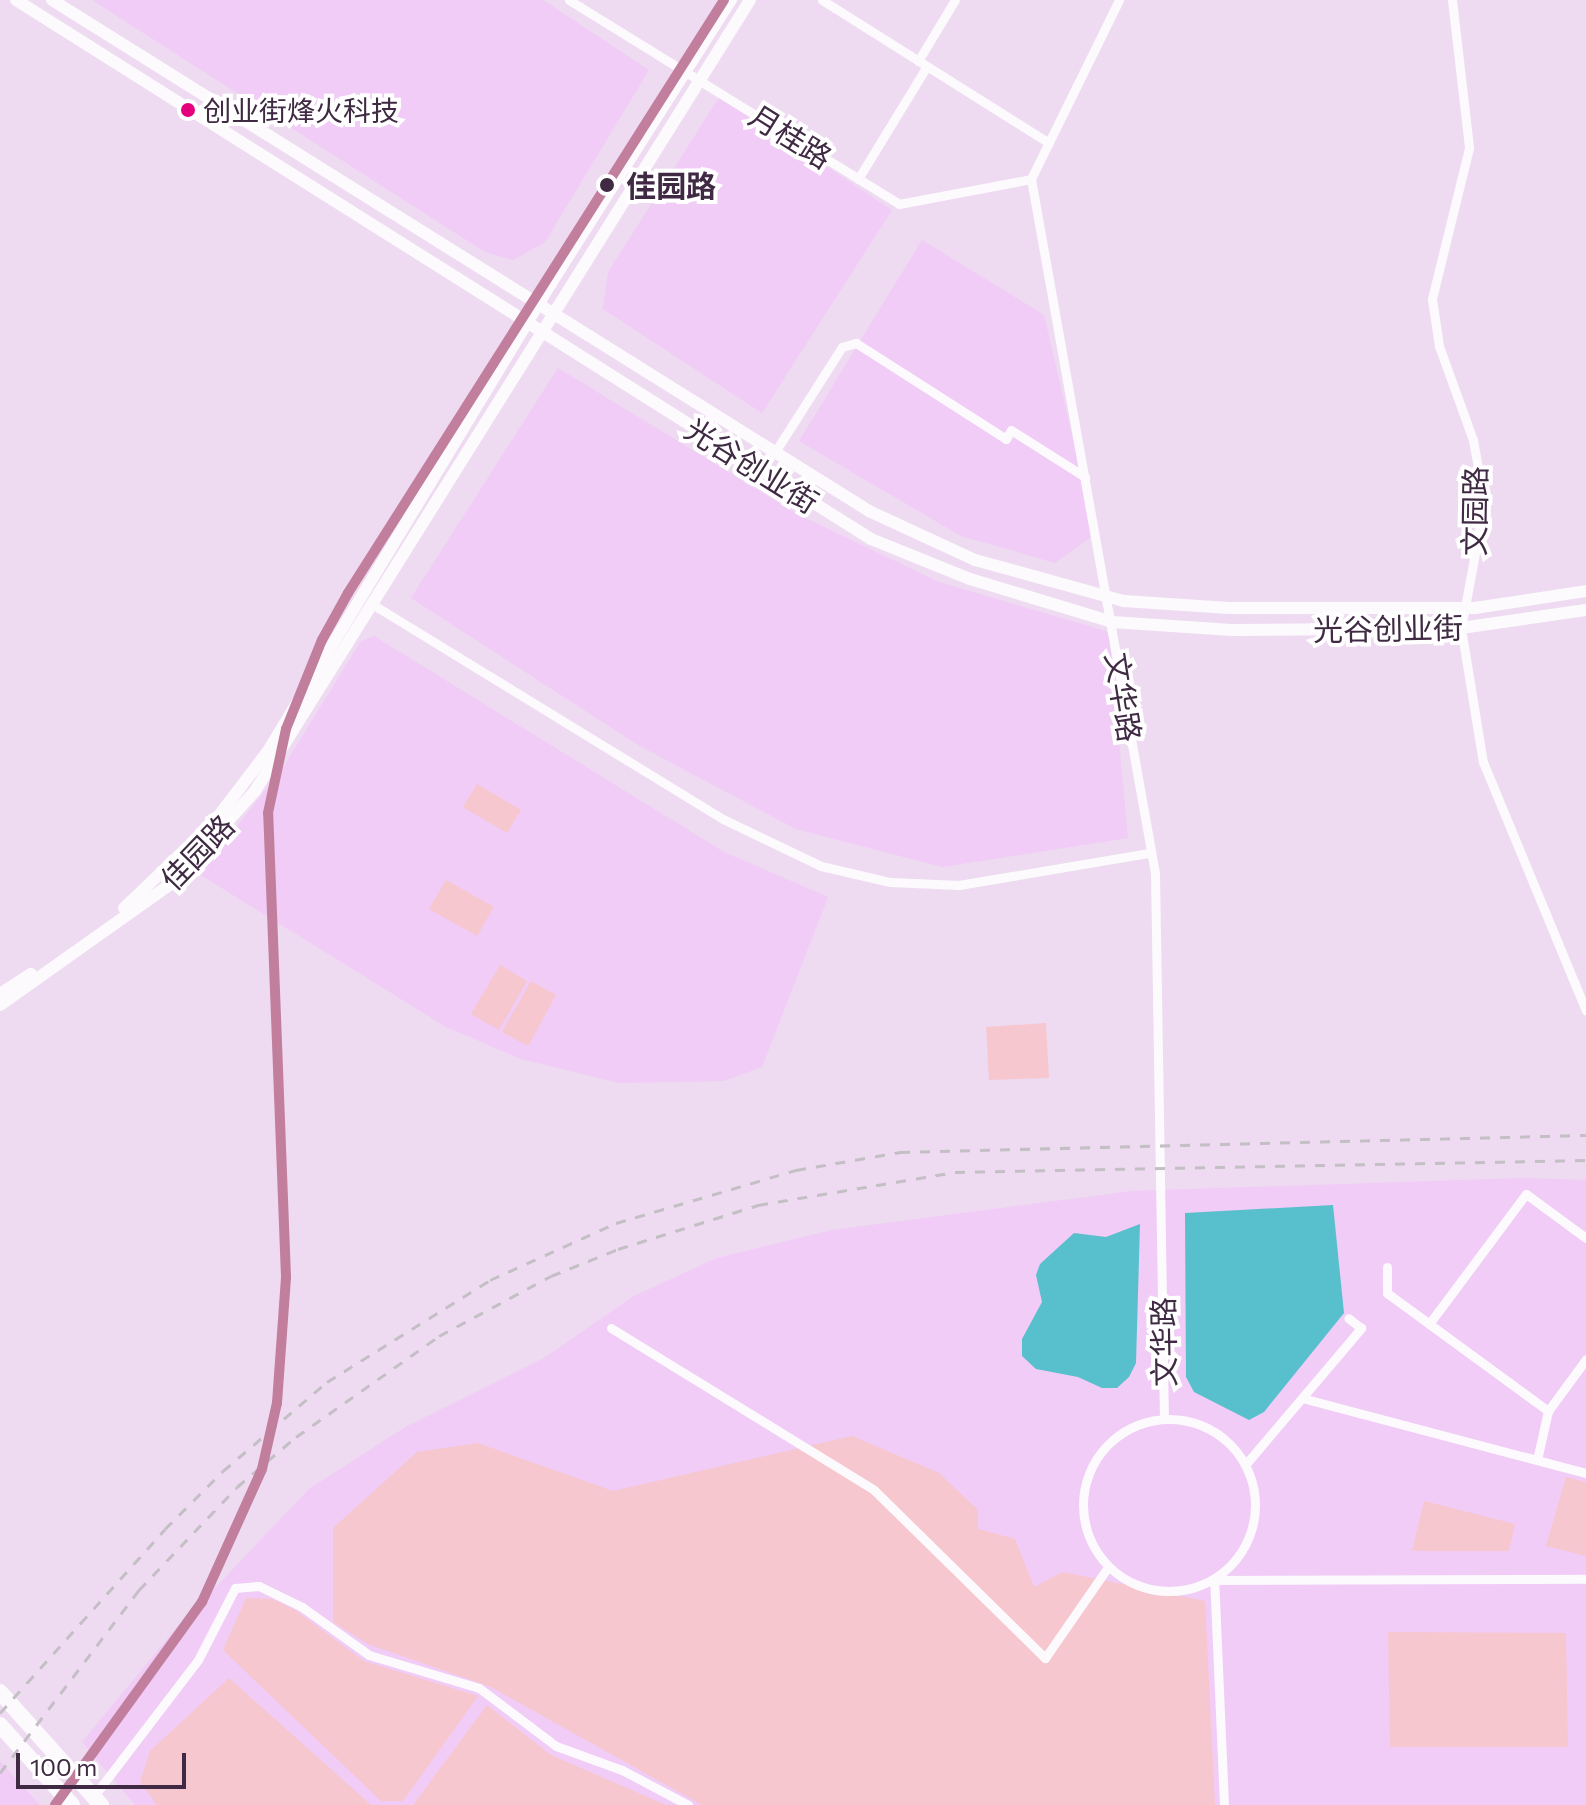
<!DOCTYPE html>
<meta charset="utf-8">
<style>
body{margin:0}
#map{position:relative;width:1586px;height:1805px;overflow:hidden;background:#eedbf1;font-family:Commissioner,"Noto Sans SC",sans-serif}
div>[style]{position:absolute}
.built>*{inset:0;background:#f0ccf6}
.green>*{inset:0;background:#f7c7cf}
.water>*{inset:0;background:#58bfcd}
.street>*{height:9px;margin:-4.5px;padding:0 4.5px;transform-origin:4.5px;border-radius:4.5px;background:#fcfafd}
.street>.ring{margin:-4.5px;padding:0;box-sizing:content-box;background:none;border:9px solid #fcfafd;border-radius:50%}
.secondary>*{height:12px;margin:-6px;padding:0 6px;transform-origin:6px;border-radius:6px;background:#fcfafd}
.highway>*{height:16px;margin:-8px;padding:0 8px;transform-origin:8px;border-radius:8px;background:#fcfafd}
.rail>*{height:3px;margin-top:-1.5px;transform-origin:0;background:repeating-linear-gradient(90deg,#c4bec5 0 10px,transparent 0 20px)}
.metro-1>*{height:10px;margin:-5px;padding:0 5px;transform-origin:5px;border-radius:5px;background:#c17f9d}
.dots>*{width:22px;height:22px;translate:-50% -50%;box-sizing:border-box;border:4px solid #fff;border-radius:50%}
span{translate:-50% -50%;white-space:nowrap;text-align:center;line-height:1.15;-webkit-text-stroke:8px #fff;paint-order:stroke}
.bus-label{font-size:28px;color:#3f2943}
.left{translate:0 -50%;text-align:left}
.street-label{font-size:30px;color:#3f2943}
.stop-label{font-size:30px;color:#3f2943;font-weight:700}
.scale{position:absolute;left:16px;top:1753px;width:170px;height:36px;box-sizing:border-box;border:4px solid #3f2943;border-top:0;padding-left:10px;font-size:24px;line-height:28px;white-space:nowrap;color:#3f2943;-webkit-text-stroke:6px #fff;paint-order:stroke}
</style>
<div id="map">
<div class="built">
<i style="clip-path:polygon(92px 0,543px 0,649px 70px,545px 242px,513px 260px,485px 252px)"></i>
<i style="clip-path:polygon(720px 96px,892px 210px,762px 413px,603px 309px,608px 272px)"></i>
<i style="clip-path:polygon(922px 240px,1044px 315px,1095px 534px,1055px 563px,961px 536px,799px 441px)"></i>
<i style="clip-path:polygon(558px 368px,797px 514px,939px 582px,1109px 632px,1128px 838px,942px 867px,796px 829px,638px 745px,411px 598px)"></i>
<i style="clip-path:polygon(374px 636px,724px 852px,828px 897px,762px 1067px,724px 1081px,619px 1083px,521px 1059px,446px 1027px,199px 874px,282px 769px,361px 641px)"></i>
<i style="clip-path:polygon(1521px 1178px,1586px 1180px,1586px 1805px,135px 1805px,82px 1742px,172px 1633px,309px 1489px,407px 1426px,544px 1358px,634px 1296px,717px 1258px,832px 1230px,1132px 1191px)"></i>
<i style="clip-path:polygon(0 1761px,39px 1804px,39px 1805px,0 1805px)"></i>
</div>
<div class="green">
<i style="clip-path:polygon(477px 784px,521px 810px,507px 833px,463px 807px)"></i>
<i style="clip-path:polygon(446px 880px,494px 907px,477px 936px,429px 909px)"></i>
<i style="clip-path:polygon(500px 965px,527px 981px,499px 1030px,471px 1014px)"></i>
<i style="clip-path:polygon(531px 981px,556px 995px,528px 1046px,502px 1032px)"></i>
<i style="clip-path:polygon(1046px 1023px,1049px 1078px,989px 1080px,986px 1027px)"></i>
<i style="clip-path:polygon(852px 1436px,939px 1473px,978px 1510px,978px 1529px,1015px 1539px,1034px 1587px,1063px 1572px,1205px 1601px,1215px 1805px,702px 1805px,491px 1687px,368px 1644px,333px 1622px,333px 1528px,417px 1452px,478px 1443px,613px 1491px)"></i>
<i style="clip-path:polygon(1566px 1477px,1586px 1482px,1586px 1556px,1546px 1546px)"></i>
<i style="clip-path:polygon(1424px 1501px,1515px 1524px,1509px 1551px,1412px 1551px)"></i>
<i style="clip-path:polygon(246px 1598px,272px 1599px,295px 1610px,364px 1661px,478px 1696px,403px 1801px,381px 1801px,223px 1650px)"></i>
<i style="clip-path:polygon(1388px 1632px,1566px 1633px,1568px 1747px,1390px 1747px)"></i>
<i style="clip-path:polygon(229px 1678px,371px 1805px,157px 1805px,140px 1782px,150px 1751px)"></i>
<i style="clip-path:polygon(487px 1705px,551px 1755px,666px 1805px,413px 1805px)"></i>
</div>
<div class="water">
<i style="clip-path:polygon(1333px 1205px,1344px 1313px,1264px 1412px,1249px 1420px,1194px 1392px,1186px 1377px,1185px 1213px)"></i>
<i style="clip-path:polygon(1140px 1224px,1136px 1363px,1129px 1377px,1117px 1388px,1102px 1388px,1078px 1377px,1036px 1369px,1022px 1356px,1022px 1339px,1042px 1302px,1036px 1275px,1040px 1264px,1074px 1233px,1106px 1237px)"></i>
</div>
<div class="street">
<i style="left:569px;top:0;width:388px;rotate:31.7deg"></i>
<i style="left:899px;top:204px;width:134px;rotate:-10.7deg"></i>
<i style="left:822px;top:0;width:268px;rotate:32.2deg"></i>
<i style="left:1119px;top:0;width:199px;rotate:116.2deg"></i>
<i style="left:1031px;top:179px;width:705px;rotate:79.87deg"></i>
<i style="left:1155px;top:873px;width:546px;rotate:89.06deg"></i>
<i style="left:1452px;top:0;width:149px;rotate:83.4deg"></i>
<i style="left:1469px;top:148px;width:155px;rotate:103.8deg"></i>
<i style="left:1432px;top:299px;width:48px;rotate:81.5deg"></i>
<i style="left:1439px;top:346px;width:100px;rotate:70.1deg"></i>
<i style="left:1473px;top:440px;width:46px;rotate:79.9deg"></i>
<i style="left:1481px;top:485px;width:47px;rotate:92.4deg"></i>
<i style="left:1479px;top:532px;width:98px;rotate:100.6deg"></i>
<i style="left:1461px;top:628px;width:136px;rotate:80.7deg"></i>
<i style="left:1483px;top:762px;width:269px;rotate:67.5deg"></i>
<i style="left:918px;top:61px;width:71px;rotate:-58.8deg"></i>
<i style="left:858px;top:179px;width:132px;rotate:-58.6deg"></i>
<i style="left:775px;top:452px;width:125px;rotate:-57.5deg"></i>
<i style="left:842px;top:347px;width:15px;rotate:-16deg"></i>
<i style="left:856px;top:343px;width:178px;rotate:32.6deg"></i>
<i style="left:1006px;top:439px;width:10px;rotate:-61deg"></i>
<i style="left:1011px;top:430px;width:88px;rotate:32.4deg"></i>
<i style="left:372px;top:604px;width:412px;rotate:31.5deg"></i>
<i style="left:723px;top:819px;width:109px;rotate:25.6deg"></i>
<i style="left:821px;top:866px;width:71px;rotate:13.1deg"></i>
<i style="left:890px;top:882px;width:69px;rotate:2.5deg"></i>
<i style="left:959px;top:885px;width:193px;rotate:-9.6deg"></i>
<i style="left:1387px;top:1267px;width:26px;rotate:90deg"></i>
<i style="left:1387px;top:1293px;width:200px;rotate:36.2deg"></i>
<i style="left:1548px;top:1411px;width:50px;rotate:102.7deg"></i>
<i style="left:1429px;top:1324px;width:162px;rotate:-53.3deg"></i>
<i style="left:1526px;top:1194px;width:74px;rotate:36.3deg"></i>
<i style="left:611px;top:1328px;width:309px;rotate:31.6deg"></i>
<i style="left:874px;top:1490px;width:240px;rotate:44.5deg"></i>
<i style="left:1045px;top:1658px;width:111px;rotate:-55.3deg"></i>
<i style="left:1302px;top:1398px;width:294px;rotate:14.8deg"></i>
<i style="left:1548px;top:1411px;width:64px;rotate:-53.8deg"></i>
<i class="ring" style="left:1083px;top:1419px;width:163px;height:163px"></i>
<i style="left:1245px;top:1465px;width:180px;rotate:-49.7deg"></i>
<i style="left:1361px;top:1328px;width:16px;rotate:-142deg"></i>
<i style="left:97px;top:1792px;width:166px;rotate:-52.6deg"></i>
<i style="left:198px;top:1660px;width:81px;rotate:-62.8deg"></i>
<i style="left:235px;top:1588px;width:24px;rotate:-5deg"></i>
<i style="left:259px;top:1586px;width:48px;rotate:26deg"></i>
<i style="left:302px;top:1607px;width:82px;rotate:35.6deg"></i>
<i style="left:369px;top:1655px;width:115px;rotate:16.7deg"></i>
<i style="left:479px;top:1688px;width:96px;rotate:37deg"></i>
<i style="left:556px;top:1746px;width:70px;rotate:20deg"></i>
<i style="left:622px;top:1770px;width:75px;rotate:27.9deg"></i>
<i style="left:1224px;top:1805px;width:225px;rotate:-92.5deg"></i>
<i style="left:1214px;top:1580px;width:372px;rotate:-0.2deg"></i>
</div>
<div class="secondary">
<i style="left:16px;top:0;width:1011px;rotate:32.23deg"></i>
<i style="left:871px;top:539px;width:107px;rotate:22deg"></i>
<i style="left:970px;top:579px;width:148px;rotate:16.8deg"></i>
<i style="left:1112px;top:622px;width:120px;rotate:3.8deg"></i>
<i style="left:1232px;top:630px;width:229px;rotate:-0.5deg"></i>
<i style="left:1461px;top:628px;width:126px;rotate:-8.2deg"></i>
<i style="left:52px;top:0;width:964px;rotate:32.02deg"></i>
<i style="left:869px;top:511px;width:117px;rotate:24.8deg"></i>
<i style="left:975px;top:560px;width:155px;rotate:15.4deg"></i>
<i style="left:1124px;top:601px;width:105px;rotate:3.8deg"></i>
<i style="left:1229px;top:608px;width:246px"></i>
<i style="left:1475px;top:608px;width:112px;rotate:-8.7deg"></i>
<i style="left:124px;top:908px;width:124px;rotate:-43.7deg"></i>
<i style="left:214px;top:822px;width:89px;rotate:-52.7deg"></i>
<i style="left:268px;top:751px;width:545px;rotate:-58.82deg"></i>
<i style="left:550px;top:285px;width:338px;rotate:-57.6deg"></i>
<i style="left:0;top:994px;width:37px;rotate:-33deg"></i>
<i style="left:0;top:1005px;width:209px;rotate:-35.3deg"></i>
<i style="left:171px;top:884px;width:125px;rotate:-47.9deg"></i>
<i style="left:255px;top:791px;width:933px;rotate:-57.96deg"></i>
</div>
<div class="highway">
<i style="left:0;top:1692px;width:152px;rotate:48.2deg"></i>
<i style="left:0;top:1725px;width:108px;rotate:48deg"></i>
</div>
<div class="rail">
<i style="left:0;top:1713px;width:247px;rotate:-48.1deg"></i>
<i style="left:165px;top:1529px;width:82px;rotate:-45deg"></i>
<i style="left:223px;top:1471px;width:137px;rotate:-40.6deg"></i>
<i style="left:327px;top:1382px;width:192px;rotate:-32deg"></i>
<i style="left:490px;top:1280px;width:138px;rotate:-24.3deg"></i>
<i style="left:616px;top:1223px;width:188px;rotate:-16.4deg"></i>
<i style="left:796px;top:1170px;width:106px;rotate:-9.8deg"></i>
<i style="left:900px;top:1152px;width:686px;rotate:-1.42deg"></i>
<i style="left:0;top:1773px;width:230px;rotate:-52.8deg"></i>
<i style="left:139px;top:1590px;width:142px;rotate:-46.4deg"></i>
<i style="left:237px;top:1487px;width:77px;rotate:-40.3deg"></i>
<i style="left:296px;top:1437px;width:175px;rotate:-35.2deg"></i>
<i style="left:439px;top:1336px;width:127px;rotate:-28.2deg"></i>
<i style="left:551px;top:1276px;width:72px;rotate:-21.9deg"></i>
<i style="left:618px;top:1249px;width:147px;rotate:-17.4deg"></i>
<i style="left:758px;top:1205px;width:200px;rotate:-9.5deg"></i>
<i style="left:955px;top:1172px;width:631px;rotate:-1.09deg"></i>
</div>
<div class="metro-1">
<i style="left:55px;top:1805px;width:251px;rotate:-54.1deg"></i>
<i style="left:202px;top:1602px;width:146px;rotate:-65.7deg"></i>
<i style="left:262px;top:1469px;width:68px;rotate:-77.2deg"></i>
<i style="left:277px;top:1403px;width:126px;rotate:-85.9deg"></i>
<i style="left:286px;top:1277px;width:464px;rotate:-92.2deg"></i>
<i style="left:268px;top:813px;width:86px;rotate:-77.9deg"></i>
<i style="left:286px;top:729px;width:96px;rotate:-68deg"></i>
<i style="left:322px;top:640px;width:54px;rotate:-61deg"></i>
<i style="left:348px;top:593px;width:702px;rotate:-57.62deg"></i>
</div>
<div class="dots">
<i style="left:188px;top:110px;background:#e5007d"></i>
<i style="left:607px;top:185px;background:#3f2943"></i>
</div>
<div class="bus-label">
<span class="left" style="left:203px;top:110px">创业街烽火科技</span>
</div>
<div class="street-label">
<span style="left:791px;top:136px;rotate:32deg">月桂路</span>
<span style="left:752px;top:465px;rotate:32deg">光谷创业街</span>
<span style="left:1474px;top:511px;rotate:-89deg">文园路</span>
<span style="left:1388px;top:628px;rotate:-1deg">光谷创业街</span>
<span style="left:1124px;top:697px;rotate:81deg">文华路</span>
<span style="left:197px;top:852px;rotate:-46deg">佳园路</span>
<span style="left:1163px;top:1342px;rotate:-91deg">文华路</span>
</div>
<div class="stop-label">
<span class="left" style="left:626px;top:185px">佳园路</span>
</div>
<div class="scale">100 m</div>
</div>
